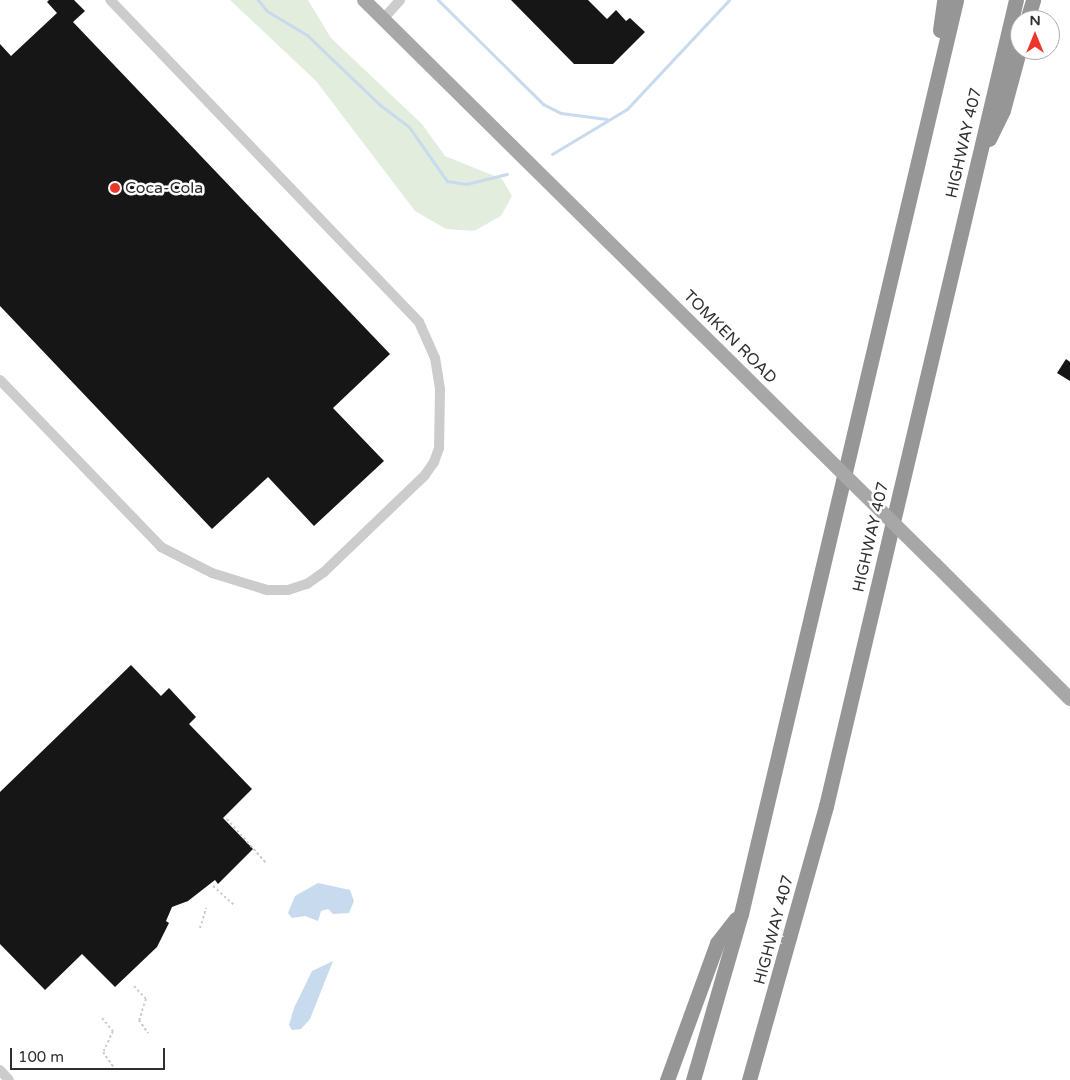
<!DOCTYPE html>
<style>
body{margin:0}
#map{position:relative;width:1070px;height:1080px;overflow:hidden;background:#fff;font-family:"Varela Round",sans-serif}
div>[style]{position:absolute}
.green>*{inset:0;background:#e3eddd}
.water>*{inset:0;background:#c8daed}
.stream>*{height:3px;margin:-1.5px;padding:0 1.5px;transform-origin:1.5px;border-radius:1.5px;background:#c8daed}
.building>*{inset:0;background:#161616}
.path>*{height:2px;margin-top:-1px;transform-origin:0;background:repeating-linear-gradient(90deg,#ccc 0 2.5px,transparent 0 5px)}
.minor>*{height:10px;margin:-5px;padding:0 5px;transform-origin:5px;border-radius:5px;background:#ccc}
.major>*{height:14px;margin:-7px;padding:0 7px;transform-origin:7px;border-radius:7px;background:#a7a7a7}
.highway>*{height:15px;margin:-7.5px;padding:0 7.5px;transform-origin:7.5px;border-radius:7.5px;background:#969696}
.major-bridge>*{height:14px;margin:-7px;padding:0 7px;transform-origin:7px;border-radius:7px;background:#a7a7a7}
.dots>*{width:14px;height:14px;translate:-50% -50%;box-sizing:border-box;border:2px solid #fff;border-radius:50%}
span{translate:-50% -50%;white-space:nowrap;text-align:center;line-height:1.15;-webkit-text-stroke:5px #fff;paint-order:stroke}
.street-label{font-size:16px;color:#2f2f2f}
.poi-label{font-size:16px;color:#2f2f2f}
.left{translate:0 -50%;text-align:left}
.north{position:absolute;left:1010px;top:10px;width:50px;height:50px;box-sizing:border-box;background:#fff;border:1px solid #acacac;border-radius:50%;rotate:0deg;font-size:14px;font-weight:700;line-height:20px;text-align:center;color:#2f2f2f}
.north::after{content:'';display:block;margin:auto;width:18px;height:22px;background:#ec362c;clip-path:polygon(50% 0,100% 100%,50% 72%,0 100%)}
.scale{position:absolute;left:10px;top:1048px;width:155px;height:22px;box-sizing:border-box;border:2px solid #2f2f2f;border-top:0;padding-left:6px;font-size:15px;line-height:18px;white-space:nowrap;color:#2f2f2f;-webkit-text-stroke:4px #fff;paint-order:stroke}
</style>
<div id="map">
<div class="green">
<i style="clip-path:polygon(230px 0,308px 0,331px 38px,422px 124px,445px 156px,502px 179px,512px 196px,501px 216px,474px 231px,446px 229px,415px 211px,316px 81px)"></i>
</div>
<div class="water">
<i style="clip-path:polygon(318px 883px,350px 890px,354px 901px,349px 913px,333px 914px,328px 909px,321px 911px,318px 921px,305px 916px,292px 918px,288px 913px,295px 896px)"></i>
<i style="clip-path:polygon(333px 961px,310px 1019px,301px 1029px,292px 1030px,289px 1025px,294px 1008px,312px 971px)"></i>
</div>
<div class="stream">
<i style="left:258px;top:0;width:14px;rotate:51deg"></i>
<i style="left:267px;top:11px;width:47px;rotate:31deg"></i>
<i style="left:307px;top:35px;width:101px;rotate:43.8deg"></i>
<i style="left:380px;top:105px;width:36px;rotate:37deg"></i>
<i style="left:409px;top:127px;width:66px;rotate:54.9deg"></i>
<i style="left:447px;top:181px;width:19px;rotate:9deg"></i>
<i style="left:466px;top:184px;width:42px;rotate:-13.7deg"></i>
<i style="left:438px;top:0;width:148px;rotate:44.7deg"></i>
<i style="left:543px;top:104px;width:20px;rotate:27deg"></i>
<i style="left:561px;top:113px;width:46px;rotate:7.4deg"></i>
<i style="left:552px;top:154px;width:87px;rotate:-31deg"></i>
<i style="left:627px;top:109px;width:149px;rotate:-46.9deg"></i>
</div>
<div class="building">
<i style="clip-path:polygon(49px 0,74px 0,85px 11px,73px 22px,390px 354px,333px 408px,384px 461px,314px 526px,268px 477px,212px 529px,0 306px,0 44px,11px 56px,57px 13px,47px 2px)"></i>
<i style="clip-path:polygon(511px 0,588px 0,607px 19px,616px 10px,626px 21px,630px 18px,645px 32px,613px 64px,574px 64px)"></i>
<i style="clip-path:polygon(1066px 359px,1070px 362px,1070px 381px,1057px 373px)"></i>
<i style="clip-path:polygon(131px 665px,161px 696px,169px 688px,196px 717px,189px 724px,252px 789px,223px 818px,253px 849px,218px 884px,215px 880px,188px 901px,172px 907px,166px 921px,169px 923px,157px 947px,115px 987px,82px 954px,45px 990px,0 944px,0 792px)"></i>
</div>
<div class="path">
<i style="left:227px;top:819px;width:59px;rotate:48.4deg"></i>
<i style="left:213px;top:886px;width:28px;rotate:42deg"></i>
<i style="left:200px;top:928px;width:21px;rotate:-73deg"></i>
<i style="left:134px;top:986px;width:18px;rotate:47deg"></i>
<i style="left:146px;top:999px;width:22px;rotate:108deg"></i>
<i style="left:139px;top:1020px;width:16px;rotate:55deg"></i>
<i style="left:102px;top:1018px;width:17px;rotate:50deg"></i>
<i style="left:113px;top:1031px;width:23px;rotate:115deg"></i>
<i style="left:103px;top:1052px;width:19px;rotate:55deg"></i>
</div>
<div class="minor">
<i style="left:384px;top:18px;width:24px;rotate:-48deg"></i>
<i style="left:0;top:380px;width:232px;rotate:46deg"></i>
<i style="left:161px;top:547px;width:57px;rotate:27deg"></i>
<i style="left:212px;top:573px;width:58px;rotate:17.2deg"></i>
<i style="left:267px;top:590px;width:21px"></i>
<i style="left:288px;top:590px;width:20px;rotate:-18deg"></i>
<i style="left:307px;top:584px;width:21px;rotate:-35deg"></i>
<i style="left:324px;top:572px;width:140px;rotate:-43.8deg"></i>
<i style="left:425px;top:475px;width:16px;rotate:-55deg"></i>
<i style="left:434px;top:462px;width:15px;rotate:-70deg"></i>
<i style="left:439px;top:448px;width:59px;rotate:-89deg"></i>
<i style="left:440px;top:389px;width:31px;rotate:-99deg"></i>
<i style="left:435px;top:358px;width:39px;rotate:-114deg"></i>
<i style="left:419px;top:322px;width:446px;rotate:-133.8deg"></i>
<i style="left:0;top:1070px;width:13px;rotate:48deg"></i>
</div>
<div class="major">
<i style="left:364px;top:0;width:609px;rotate:44.67deg"></i>
<i style="left:935px;top:564px;width:191px;rotate:45deg"></i>
</div>
<div class="highway">
<i style="left:1027px;top:20px;width:21px;rotate:-73deg"></i>
<i style="left:940px;top:30px;width:30px;rotate:-82deg"></i>
<i style="left:989px;top:139px;width:32px;rotate:-64deg"></i>
<i style="left:1003px;top:110px;width:65px;rotate:-74.9deg"></i>
<i style="left:667px;top:1080px;width:146px;rotate:-69.9deg"></i>
<i style="left:717px;top:943px;width:31px;rotate:-52deg"></i>
<i style="left:693px;top:1080px;width:173px;rotate:-73.9deg"></i>
<i style="left:741px;top:914px;width:939px;rotate:-76.76deg"></i>
<i style="left:749px;top:1080px;width:285px;rotate:-74.3deg"></i>
<i style="left:826px;top:806px;width:828px;rotate:-76.74deg"></i>
</div>
<div class="major-bridge">
<i style="left:797px;top:428px;width:194px;rotate:44.6deg"></i>
</div>
<div class="dots">
<i style="left:115px;top:188px;background:#ec362c"></i>
</div>
<div class="street-label">
<span style="left:964px;top:143px;rotate:-77deg">HIGHWAY 407</span>
<span style="left:730px;top:337px;rotate:45deg">TOMKEN ROAD</span>
<span style="left:871px;top:537px;rotate:-77deg">HIGHWAY 407</span>
<span style="left:774px;top:930px;rotate:-75deg">HIGHWAY 407</span>
</div>
<div class="poi-label">
<span class="left" style="left:125px;top:188px">Coca-Cola</span>
</div>
<div class="north">N</div>
<div class="scale">100 m</div>
</div>
